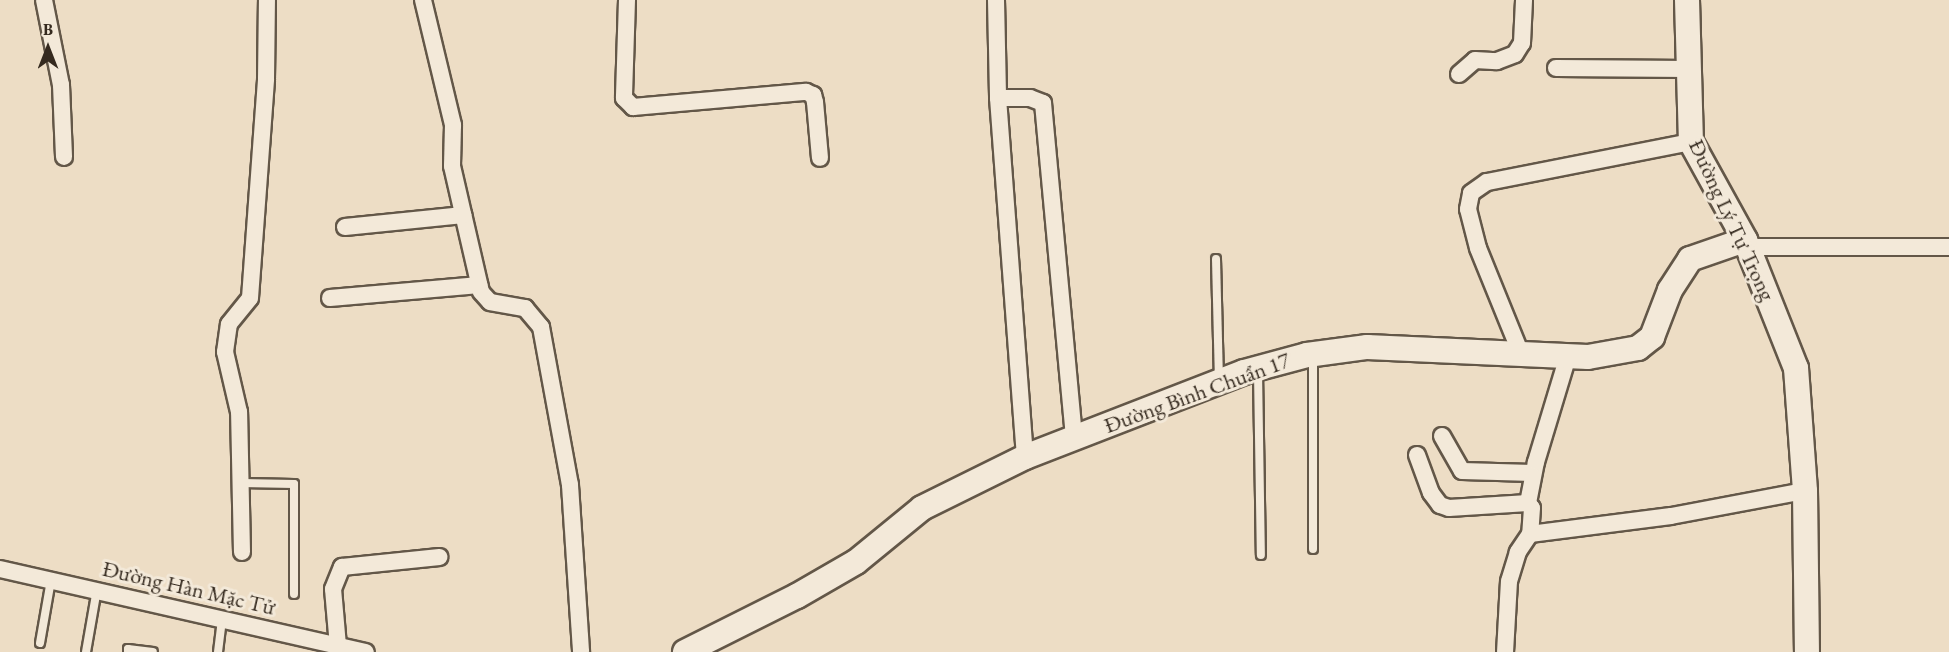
<!DOCTYPE html>
<meta charset="utf-8">
<style>
body{margin:0}
#map{position:relative;width:1949px;height:652px;overflow:hidden;background:#edddc5;font-family:"EB Garamond",serif}
div>[style]{position:absolute}
.roads{filter:drop-shadow(2px 0 #635748) drop-shadow(-2px 0 #635748) drop-shadow(0 2px #635748) drop-shadow(0 -2px #635748)}
.lane>*{height:8px;margin:-4px;padding:0 4px;transform-origin:4px;border-radius:4px;background:#f3e9d9}
.street>*{height:16px;margin:-8px;padding:0 8px;transform-origin:8px;border-radius:8px;background:#f3e9d9}
.secondary>*{height:24px;margin:-12px;padding:0 12px;transform-origin:12px;border-radius:12px;background:#f3e9d9}
span{translate:-50% -50%;white-space:nowrap;text-align:center;line-height:1.15;-webkit-text-stroke:6px #f3e9d9;paint-order:stroke}
.street-label{font-size:22px;color:#352a1f}
.north{position:absolute;left:18px;top:18px;width:60px;height:60px;-webkit-text-stroke:4px #f3e9d9;paint-order:stroke;rotate:0deg;font-size:16px;font-weight:700;line-height:24px;text-align:center;color:#352a1f}
.north::after{content:'';display:block;margin:auto;width:21px;height:27px;background:#352a1f;clip-path:polygon(50% 0,100% 100%,50% 72%,0 100%)}
</style>
<div id="map">
<div class="roads">
<div class="lane">
<i style="left:1216px;top:259px;width:120px;rotate:88.6deg"></i>
<i style="left:1313px;top:357px;width:192px;rotate:90deg"></i>
<i style="left:1258px;top:372px;width:183px;rotate:89.1deg"></i>
<i style="left:241px;top:483px;width:53px;rotate:1.1deg"></i>
<i style="left:294px;top:484px;width:110px;rotate:90deg"></i>
<i style="left:40px;top:643px;width:64px;rotate:-80.1deg"></i>
<i style="left:86px;top:652px;width:64px;rotate:-80.1deg"></i>
<i style="left:128px;top:652px;width:3px;rotate:-90deg"></i>
<i style="left:128px;top:649px;width:25px;rotate:7deg"></i>
<i style="left:218px;top:652px;width:33px;rotate:-83deg"></i>
</div>
<div class="street">
<i style="left:44px;top:0;width:87px;rotate:78.7deg"></i>
<i style="left:61px;top:85px;width:72px;rotate:87.6deg"></i>
<i style="left:423px;top:0;width:129px;rotate:76.5deg"></i>
<i style="left:453px;top:125px;width:41px;rotate:91.4deg"></i>
<i style="left:452px;top:166px;width:129px;rotate:77deg"></i>
<i style="left:481px;top:292px;width:13px;rotate:48deg"></i>
<i style="left:490px;top:302px;width:36px;rotate:10deg"></i>
<i style="left:525px;top:308px;width:25px;rotate:50deg"></i>
<i style="left:541px;top:327px;width:161px;rotate:79.6deg"></i>
<i style="left:570px;top:485px;width:167px;rotate:86.2deg"></i>
<i style="left:627px;top:0;width:98px;rotate:91.8deg"></i>
<i style="left:624px;top:98px;width:13px;rotate:45deg"></i>
<i style="left:633px;top:107px;width:174px;rotate:-5deg"></i>
<i style="left:806px;top:92px;width:8px;rotate:23deg"></i>
<i style="left:813px;top:95px;width:7px;rotate:74deg"></i>
<i style="left:815px;top:102px;width:56px;rotate:84.9deg"></i>
<i style="left:996px;top:0;width:98px;rotate:88.8deg"></i>
<i style="left:998px;top:98px;width:360px;rotate:85.7deg"></i>
<i style="left:1556px;top:68px;width:133px;rotate:0.4deg"></i>
<i style="left:1459px;top:74px;width:21px;rotate:-41deg"></i>
<i style="left:1475px;top:60px;width:22px;rotate:3deg"></i>
<i style="left:1497px;top:61px;width:19px;rotate:-21deg"></i>
<i style="left:1515px;top:54px;width:13px;rotate:-58deg"></i>
<i style="left:1522px;top:43px;width:43px;rotate:-87.3deg"></i>
<i style="left:998px;top:98px;width:32px"></i>
<i style="left:1030px;top:98px;width:14px;rotate:21deg"></i>
<i style="left:1043px;top:103px;width:336px;rotate:84.7deg"></i>
<i style="left:345px;top:227px;width:119px;rotate:-5.8deg"></i>
<i style="left:1748px;top:247px;width:201px"></i>
<i style="left:330px;top:298px;width:150px;rotate:-5deg"></i>
<i style="left:1521px;top:354px;width:114px;rotate:-112.1deg"></i>
<i style="left:1478px;top:248px;width:40px;rotate:-104.4deg"></i>
<i style="left:1468px;top:209px;width:16px;rotate:-79deg"></i>
<i style="left:1471px;top:193px;width:19px;rotate:-35deg"></i>
<i style="left:1487px;top:182px;width:208px;rotate:-11.1deg"></i>
<i style="left:1442px;top:436px;width:40px;rotate:60.3deg"></i>
<i style="left:1462px;top:471px;width:71px;rotate:1.6deg"></i>
<i style="left:1417px;top:455px;width:40px;rotate:69.8deg"></i>
<i style="left:1431px;top:493px;width:15px;rotate:53deg"></i>
<i style="left:1440px;top:505px;width:9px;rotate:18deg"></i>
<i style="left:1449px;top:508px;width:79px;rotate:-3.6deg"></i>
<i style="left:1528px;top:503px;width:6px;rotate:51deg"></i>
<i style="left:1532px;top:508px;width:26px;rotate:94deg"></i>
<i style="left:1530px;top:534px;width:22px;rotate:124deg"></i>
<i style="left:1518px;top:552px;width:30px;rotate:107deg"></i>
<i style="left:1509px;top:581px;width:71px;rotate:93.2deg"></i>
<i style="left:1528px;top:503px;width:42px;rotate:-79deg"></i>
<i style="left:1536px;top:462px;width:111px;rotate:-73.2deg"></i>
<i style="left:1530px;top:534px;width:142px;rotate:-7.3deg"></i>
<i style="left:1671px;top:516px;width:136px;rotate:-10.6deg"></i>
<i style="left:242px;top:552px;width:140px;rotate:-91.2deg"></i>
<i style="left:239px;top:412px;width:62px;rotate:-103.1deg"></i>
<i style="left:225px;top:352px;width:28px;rotate:-82deg"></i>
<i style="left:229px;top:324px;width:33px;rotate:-51deg"></i>
<i style="left:250px;top:298px;width:220px;rotate:-85.8deg"></i>
<i style="left:266px;top:79px;width:79px;rotate:-89.3deg"></i>
<i style="left:0;top:569px;width:375px;rotate:12.8deg"></i>
<i style="left:338px;top:646px;width:57px;rotate:-95deg"></i>
<i style="left:333px;top:589px;width:24px;rotate:-68deg"></i>
<i style="left:342px;top:567px;width:98px;rotate:-5.9deg"></i>
</div>
<div class="secondary">
<i style="left:1687px;top:0;width:142px;rotate:88.4deg"></i>
<i style="left:1691px;top:142px;width:112px;rotate:61.1deg"></i>
<i style="left:1745px;top:240px;width:138px;rotate:68.3deg"></i>
<i style="left:1796px;top:368px;width:123px;rotate:85.8deg"></i>
<i style="left:1805px;top:491px;width:161px;rotate:89.3deg"></i>
<i style="left:685px;top:652px;width:125px;rotate:-26.6deg"></i>
<i style="left:797px;top:596px;width:68px;rotate:-30deg"></i>
<i style="left:856px;top:562px;width:85px;rotate:-39.3deg"></i>
<i style="left:922px;top:508px;width:115px;rotate:-26.3deg"></i>
<i style="left:1025px;top:457px;width:235px;rotate:-21.2deg"></i>
<i style="left:1244px;top:372px;width:65px;rotate:-15.1deg"></i>
<i style="left:1307px;top:355px;width:61px;rotate:-7.6deg"></i>
<i style="left:1367px;top:347px;width:221px;rotate:2.6deg"></i>
<i style="left:1588px;top:357px;width:51px;rotate:-10.2deg"></i>
<i style="left:1638px;top:348px;width:18px;rotate:-38deg"></i>
<i style="left:1652px;top:337px;width:50px;rotate:-69deg"></i>
<i style="left:1670px;top:290px;width:37px;rotate:-57deg"></i>
<i style="left:1690px;top:259px;width:58px;rotate:-19.1deg"></i>
</div>
</div>
<div class="street-label">
<span style="left:1732px;top:220px;rotate:65deg">Đường Lý Tự Trọng</span>
<span style="left:1197px;top:393px;rotate:-20deg">Đường Bình Chuẩn 17</span>
<span style="left:189px;top:588px;rotate:13deg">Đường Hàn Mặc Tử</span>
</div>
<div class="north">B</div>
</div>
